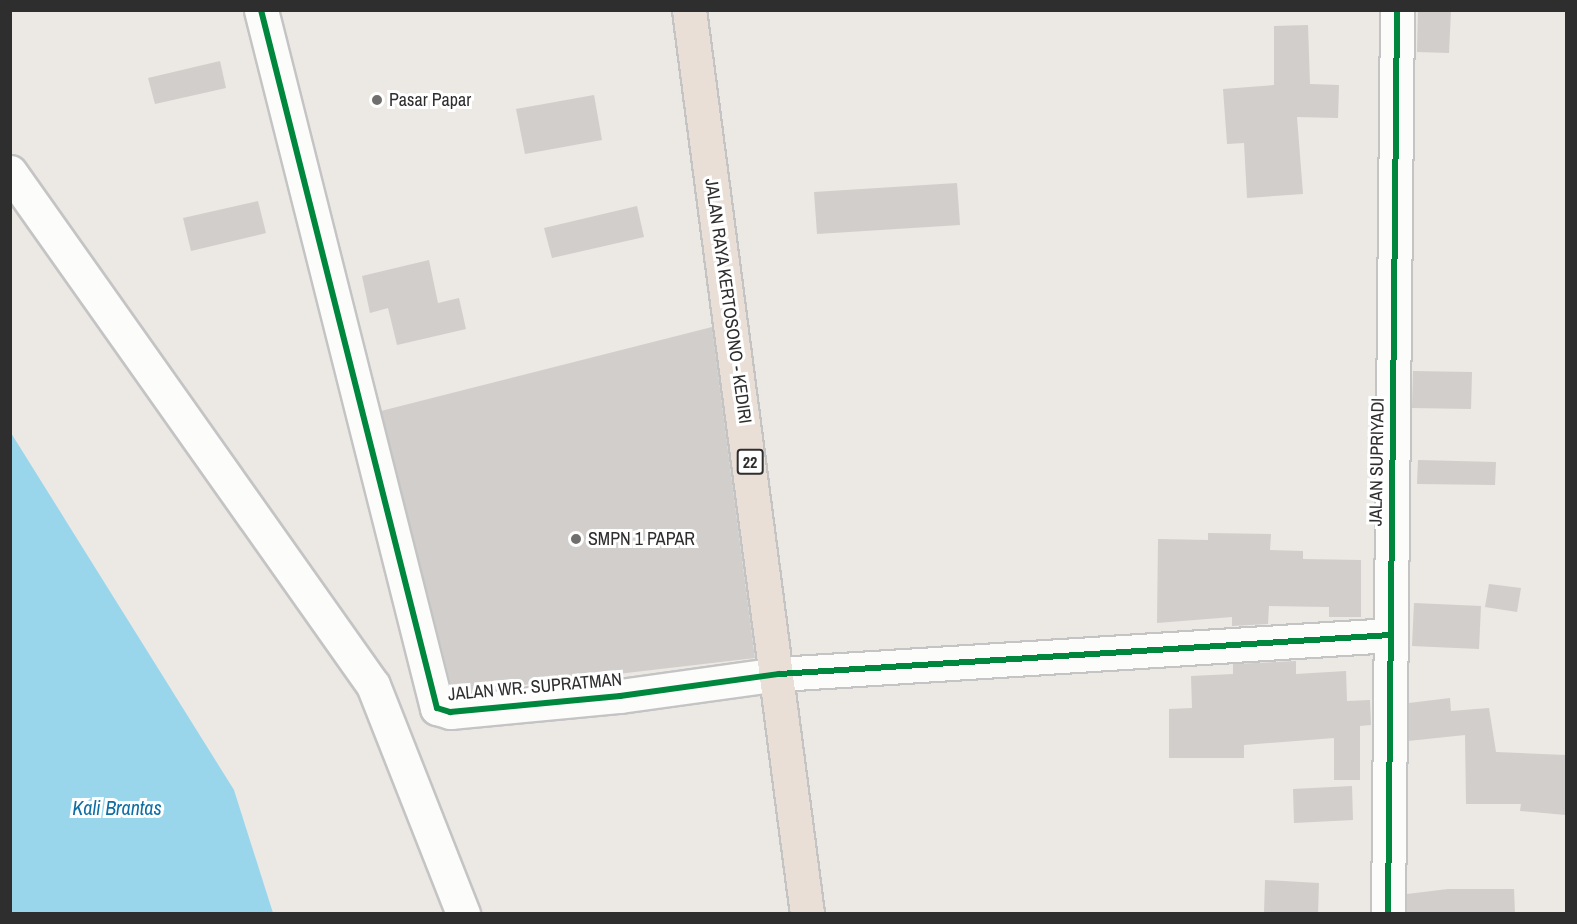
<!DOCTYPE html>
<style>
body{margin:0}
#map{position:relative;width:1577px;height:924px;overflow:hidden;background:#ece8e4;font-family:"Archivo Narrow",sans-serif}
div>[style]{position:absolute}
.water>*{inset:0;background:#99d6ec}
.building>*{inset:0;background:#d1cecb}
.roads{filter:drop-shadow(2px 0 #c5c4c5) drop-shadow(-2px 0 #c5c4c5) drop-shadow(0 2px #c5c4c5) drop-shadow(0 -2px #c5c4c5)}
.street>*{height:33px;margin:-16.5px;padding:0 16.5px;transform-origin:16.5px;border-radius:16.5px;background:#fcfcfb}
.highway>*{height:33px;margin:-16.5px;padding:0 16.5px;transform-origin:16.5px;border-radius:16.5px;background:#eadfd6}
.cycleway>*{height:6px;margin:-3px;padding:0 3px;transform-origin:3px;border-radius:3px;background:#00873e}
.dots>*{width:16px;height:16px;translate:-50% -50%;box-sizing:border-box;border:3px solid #fff;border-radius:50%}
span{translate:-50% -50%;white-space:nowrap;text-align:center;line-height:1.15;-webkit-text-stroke:6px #fff;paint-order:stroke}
.shield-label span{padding:2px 4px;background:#fff;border:2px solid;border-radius:4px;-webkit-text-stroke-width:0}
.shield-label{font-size:16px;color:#2e2e2e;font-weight:700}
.poi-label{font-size:18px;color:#2e2e2e}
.left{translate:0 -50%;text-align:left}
.street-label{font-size:18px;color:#2e2e2e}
.water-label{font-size:20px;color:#0d6fa3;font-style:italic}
.frame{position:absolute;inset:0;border:12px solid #2e2e2e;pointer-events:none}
</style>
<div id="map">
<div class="water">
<i style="clip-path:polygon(11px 433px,234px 790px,273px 913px,11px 913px)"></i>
</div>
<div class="building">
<i style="clip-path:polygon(1418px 10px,1451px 10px,1449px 53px,1417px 52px)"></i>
<i style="clip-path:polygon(1308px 25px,1310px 84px,1339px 85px,1338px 118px,1297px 117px,1303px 194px,1247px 198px,1244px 143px,1227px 144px,1223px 89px,1274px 85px,1274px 26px)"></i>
<i style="clip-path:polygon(220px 61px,226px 88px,155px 104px,148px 78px)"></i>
<i style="clip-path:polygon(594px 95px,602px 140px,525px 154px,516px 109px)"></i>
<i style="clip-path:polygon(957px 183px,960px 225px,817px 234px,814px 192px)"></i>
<i style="clip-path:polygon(258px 201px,266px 233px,191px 251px,183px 218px)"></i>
<i style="clip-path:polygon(637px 206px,644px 237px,552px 258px,544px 228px)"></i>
<i style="clip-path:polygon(429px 260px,438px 303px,459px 298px,466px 329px,397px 345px,388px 308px,370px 313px,362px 276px)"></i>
<i style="clip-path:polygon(712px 327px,755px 658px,453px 693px,381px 411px)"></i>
<i style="clip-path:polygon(1413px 371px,1472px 372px,1471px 409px,1412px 408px)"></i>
<i style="clip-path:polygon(1418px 460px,1496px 462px,1495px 485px,1417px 484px)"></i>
<i style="clip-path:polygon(1208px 533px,1271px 534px,1270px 550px,1303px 551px,1303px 559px,1361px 560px,1361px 617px,1329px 617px,1329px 607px,1269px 606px,1268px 624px,1232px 626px,1232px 617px,1157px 623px,1158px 539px,1208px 540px)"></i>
<i style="clip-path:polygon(1489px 584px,1521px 588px,1517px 612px,1485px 607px)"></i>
<i style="clip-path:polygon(1414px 603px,1481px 606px,1479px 649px,1412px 646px)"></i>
<i style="clip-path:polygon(1296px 661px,1296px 674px,1346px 671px,1347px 701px,1370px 700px,1371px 725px,1360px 726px,1360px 780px,1334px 780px,1334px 738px,1244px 745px,1244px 758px,1169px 758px,1169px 709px,1192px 708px,1191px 676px,1233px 674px,1233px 664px)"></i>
<i style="clip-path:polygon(1450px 698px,1451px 711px,1489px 708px,1496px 752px,1566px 755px,1566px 815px,1520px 811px,1521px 804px,1466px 804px,1465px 735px,1408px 741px,1409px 703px)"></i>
<i style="clip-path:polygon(1352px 786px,1353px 820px,1294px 823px,1293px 789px)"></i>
<i style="clip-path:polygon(1265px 880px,1319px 883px,1318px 914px,1264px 914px)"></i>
<i style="clip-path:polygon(1448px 889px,1514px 889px,1515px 914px,1407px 914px,1407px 894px)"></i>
</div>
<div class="roads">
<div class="street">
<i style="left:261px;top:10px;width:720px;rotate:75.85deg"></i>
<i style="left:437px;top:708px;width:14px;rotate:17deg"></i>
<i style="left:450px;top:712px;width:171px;rotate:-5.4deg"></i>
<i style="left:620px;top:696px;width:161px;rotate:-7.9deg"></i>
<i style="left:779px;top:674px;width:612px;rotate:-3.65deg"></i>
<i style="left:10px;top:172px;width:628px;rotate:54.72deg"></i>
<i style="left:373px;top:685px;width:246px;rotate:68.5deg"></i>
<i style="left:1388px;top:914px;width:904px;rotate:-89.43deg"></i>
</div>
<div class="highway">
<i style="left:689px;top:10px;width:912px;rotate:82.56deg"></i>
</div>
</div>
<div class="cycleway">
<i style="left:261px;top:10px;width:720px;rotate:75.85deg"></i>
<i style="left:437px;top:708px;width:14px;rotate:17deg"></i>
<i style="left:450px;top:712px;width:171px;rotate:-5.4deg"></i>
<i style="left:620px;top:696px;width:161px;rotate:-7.9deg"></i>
<i style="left:779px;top:674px;width:612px;rotate:-3.65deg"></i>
<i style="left:1388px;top:914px;width:904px;rotate:-89.43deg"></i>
</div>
<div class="dots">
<i style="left:377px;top:100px;background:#706f6e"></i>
<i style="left:576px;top:539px;background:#706f6e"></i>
</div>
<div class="shield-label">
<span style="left:750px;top:462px">22</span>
</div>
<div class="poi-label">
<span class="left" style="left:389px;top:100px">Pasar Papar</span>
<span class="left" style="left:588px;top:539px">SMPN 1 PAPAR</span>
</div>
<div class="street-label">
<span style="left:728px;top:301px;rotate:82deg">JALAN RAYA KERTOSONO - KEDIRI</span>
<span style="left:1377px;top:462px;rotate:-89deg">JALAN SUPRIYADI</span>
<span style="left:535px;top:687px;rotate:-5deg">JALAN WR. SUPRATMAN</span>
</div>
<div class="water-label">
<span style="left:117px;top:807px">Kali Brantas</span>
</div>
<div class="frame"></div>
</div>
